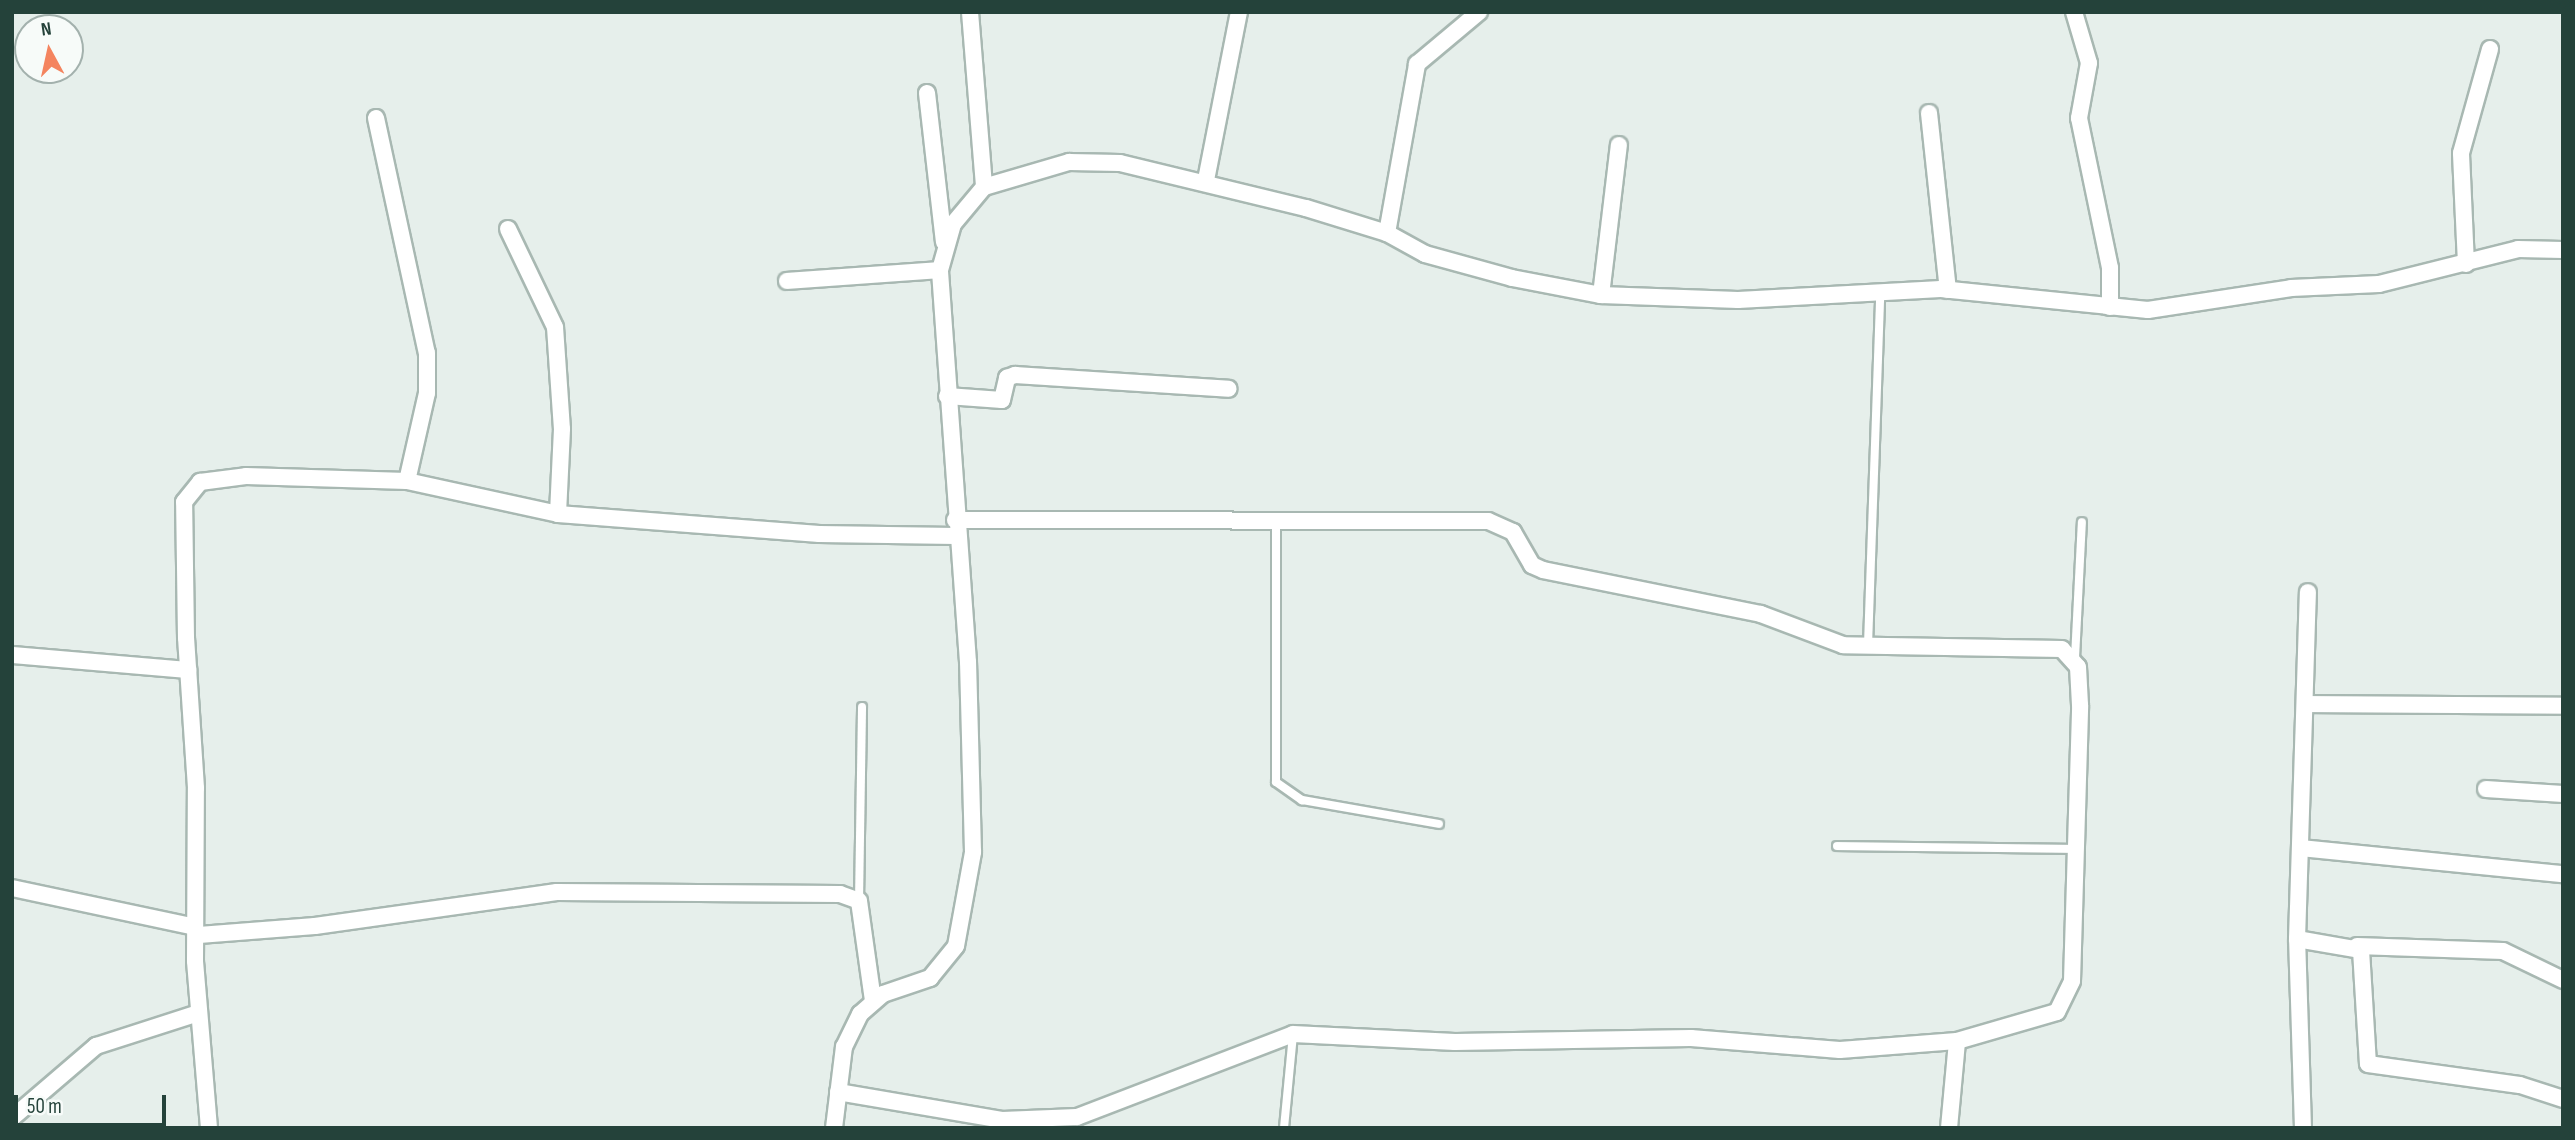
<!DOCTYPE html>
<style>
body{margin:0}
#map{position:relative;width:2575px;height:1140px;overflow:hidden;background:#e6efeb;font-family:"Sofia Sans Condensed",sans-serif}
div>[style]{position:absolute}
.roads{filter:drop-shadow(2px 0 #a8b8b2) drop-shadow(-2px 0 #a8b8b2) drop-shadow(0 2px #a8b8b2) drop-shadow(0 -2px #a8b8b2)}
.service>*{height:8px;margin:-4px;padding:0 4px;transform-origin:4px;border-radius:4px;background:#fff}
.minor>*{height:16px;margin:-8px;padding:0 8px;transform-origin:8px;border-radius:8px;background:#fff}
span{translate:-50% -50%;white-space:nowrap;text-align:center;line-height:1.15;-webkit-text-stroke:5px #f7fbf9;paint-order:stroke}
.frame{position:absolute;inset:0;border:14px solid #24423a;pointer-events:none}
.north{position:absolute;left:14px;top:14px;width:70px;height:70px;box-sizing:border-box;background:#f7fbf9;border:2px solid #a3b1ad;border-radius:50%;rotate:352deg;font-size:19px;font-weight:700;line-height:28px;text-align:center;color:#24423a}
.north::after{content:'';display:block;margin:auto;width:24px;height:32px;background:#f4845f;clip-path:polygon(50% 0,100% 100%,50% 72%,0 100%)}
.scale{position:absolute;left:14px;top:1095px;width:152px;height:32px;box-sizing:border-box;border:4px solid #24423a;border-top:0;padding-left:9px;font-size:21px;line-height:24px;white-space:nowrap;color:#24423a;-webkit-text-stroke:5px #f7fbf9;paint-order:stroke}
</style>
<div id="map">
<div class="roads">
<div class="service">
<i style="left:1276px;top:525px;width:257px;rotate:90deg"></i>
<i style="left:1276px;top:782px;width:32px;rotate:35deg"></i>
<i style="left:1302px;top:800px;width:139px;rotate:9.9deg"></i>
<i style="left:1868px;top:645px;width:352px;rotate:-88deg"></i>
<i style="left:2075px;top:658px;width:136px;rotate:-87.1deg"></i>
<i style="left:1837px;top:846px;width:239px;rotate:0.7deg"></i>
<i style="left:859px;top:901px;width:194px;rotate:-89.1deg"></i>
<i style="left:1284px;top:1128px;width:94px;rotate:-84.5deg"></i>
</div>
<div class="minor">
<i style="left:970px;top:12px;width:176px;rotate:85.4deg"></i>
<i style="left:2074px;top:12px;width:53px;rotate:73.6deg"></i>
<i style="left:2089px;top:63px;width:56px;rotate:100.3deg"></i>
<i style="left:2079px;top:118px;width:153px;rotate:78.3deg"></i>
<i style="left:2110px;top:268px;width:39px;rotate:90deg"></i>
<i style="left:927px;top:93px;width:150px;rotate:83.5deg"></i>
<i style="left:1929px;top:113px;width:178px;rotate:83.9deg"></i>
<i style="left:376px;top:118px;width:240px;rotate:77.8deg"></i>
<i style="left:427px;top:353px;width:40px;rotate:90deg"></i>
<i style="left:427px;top:393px;width:90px;rotate:102.8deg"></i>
<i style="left:1206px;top:180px;width:171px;rotate:-78.9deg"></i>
<i style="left:508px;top:229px;width:109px;rotate:64.4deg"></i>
<i style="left:555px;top:327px;width:102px;rotate:86.1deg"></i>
<i style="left:562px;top:429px;width:85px;rotate:92.7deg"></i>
<i style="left:1387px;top:233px;width:172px;rotate:-79.9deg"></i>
<i style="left:1417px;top:64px;width:81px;rotate:-40deg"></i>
<i style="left:2466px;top:264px;width:111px;rotate:-92.6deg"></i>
<i style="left:2461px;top:153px;width:108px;rotate:-74.4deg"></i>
<i style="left:787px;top:281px;width:153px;rotate:-4.1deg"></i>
<i style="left:1601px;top:295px;width:151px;rotate:-83.2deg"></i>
<i style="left:947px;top:396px;width:55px;rotate:4.2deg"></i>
<i style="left:1002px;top:400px;width:23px;rotate:-77deg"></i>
<i style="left:1007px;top:378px;width:9px;rotate:-21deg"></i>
<i style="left:1015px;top:375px;width:214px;rotate:3.7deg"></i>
<i style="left:12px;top:655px;width:177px;rotate:4.9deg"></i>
<i style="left:2308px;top:704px;width:255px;rotate:0.4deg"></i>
<i style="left:2486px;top:789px;width:77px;rotate:3.7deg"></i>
<i style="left:2301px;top:848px;width:263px;rotate:5.7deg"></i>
<i style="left:12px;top:888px;width:187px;rotate:12deg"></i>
<i style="left:199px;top:935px;width:116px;rotate:-4.4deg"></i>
<i style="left:315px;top:926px;width:244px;rotate:-8deg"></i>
<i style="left:557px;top:892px;width:283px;rotate:0.4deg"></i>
<i style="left:840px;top:894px;width:20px;rotate:20deg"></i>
<i style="left:859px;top:901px;width:100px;rotate:82deg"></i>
<i style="left:2297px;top:939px;width:65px;rotate:9.8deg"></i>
<i style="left:2361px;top:950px;width:114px;rotate:86.5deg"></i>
<i style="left:2368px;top:1064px;width:153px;rotate:7.9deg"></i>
<i style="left:2520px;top:1085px;width:45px;rotate:18deg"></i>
<i style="left:2357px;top:946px;width:146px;rotate:2deg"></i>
<i style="left:2503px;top:951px;width:67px;rotate:25.8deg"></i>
<i style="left:838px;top:1092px;width:166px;rotate:9.7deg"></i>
<i style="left:1002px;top:1120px;width:75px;rotate:-2.3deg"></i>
<i style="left:1077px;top:1117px;width:231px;rotate:-21deg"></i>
<i style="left:1293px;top:1034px;width:162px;rotate:2.8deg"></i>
<i style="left:1455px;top:1042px;width:236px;rotate:-1deg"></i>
<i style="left:1691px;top:1038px;width:149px;rotate:4.6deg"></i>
<i style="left:1840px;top:1050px;width:117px;rotate:-4.4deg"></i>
<i style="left:1957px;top:1041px;width:104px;rotate:-16.2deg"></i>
<i style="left:2057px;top:1012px;width:34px;rotate:-64deg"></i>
<i style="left:2072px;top:981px;width:276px;rotate:-88.3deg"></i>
<i style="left:2080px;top:705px;width:38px;rotate:-93deg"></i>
<i style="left:2078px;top:667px;width:24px;rotate:-132deg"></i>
<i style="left:2062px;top:649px;width:219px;rotate:-179deg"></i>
<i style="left:1843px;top:645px;width:88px;rotate:-159.3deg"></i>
<i style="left:1761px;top:614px;width:222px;rotate:-168.6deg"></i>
<i style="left:1543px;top:570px;width:12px;rotate:-156deg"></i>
<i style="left:1532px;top:565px;width:38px;rotate:-120deg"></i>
<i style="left:1513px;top:532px;width:27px;rotate:-156deg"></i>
<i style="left:1488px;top:521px;width:533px;rotate:-179.89deg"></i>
<i style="left:12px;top:1118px;width:111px;rotate:-40.6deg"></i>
<i style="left:96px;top:1046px;width:108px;rotate:-17.8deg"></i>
<i style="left:209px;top:1128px;width:168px;rotate:-94.8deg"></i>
<i style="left:195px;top:961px;width:173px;rotate:-89.7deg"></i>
<i style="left:196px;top:788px;width:150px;rotate:-93.8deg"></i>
<i style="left:186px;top:638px;width:136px;rotate:-90.8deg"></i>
<i style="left:184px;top:502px;width:26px;rotate:-51deg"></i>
<i style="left:200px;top:482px;width:46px;rotate:-7.4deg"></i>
<i style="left:246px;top:476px;width:161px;rotate:1.8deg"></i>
<i style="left:407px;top:481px;width:155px;rotate:12.3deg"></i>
<i style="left:558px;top:514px;width:262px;rotate:4.4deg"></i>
<i style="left:819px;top:534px;width:137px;rotate:0.8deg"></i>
<i style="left:834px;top:1128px;width:82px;rotate:-83deg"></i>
<i style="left:844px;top:1047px;width:37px;rotate:-64deg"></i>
<i style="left:860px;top:1014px;width:30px;rotate:-41deg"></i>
<i style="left:883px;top:994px;width:50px;rotate:-18.8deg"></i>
<i style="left:930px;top:978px;width:41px;rotate:-50.9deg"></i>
<i style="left:956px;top:946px;width:96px;rotate:-79.7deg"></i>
<i style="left:973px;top:852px;width:190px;rotate:-91.5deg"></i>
<i style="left:968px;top:662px;width:393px;rotate:-94.1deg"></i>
<i style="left:940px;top:270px;width:48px;rotate:-74.2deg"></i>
<i style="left:953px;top:224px;width:48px;rotate:-50deg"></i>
<i style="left:984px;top:187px;width:89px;rotate:-16.4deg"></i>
<i style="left:1069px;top:162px;width:51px;rotate:1.1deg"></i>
<i style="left:1120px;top:163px;width:191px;rotate:13.6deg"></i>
<i style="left:1306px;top:208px;width:85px;rotate:17.2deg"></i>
<i style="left:1387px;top:233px;width:43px;rotate:28.9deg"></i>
<i style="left:1425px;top:254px;width:90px;rotate:15.4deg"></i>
<i style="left:1512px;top:278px;width:91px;rotate:10.8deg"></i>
<i style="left:1601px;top:295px;width:137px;rotate:2.1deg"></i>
<i style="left:1738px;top:300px;width:203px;rotate:-3.1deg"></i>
<i style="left:1941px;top:289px;width:208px;rotate:5.8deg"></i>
<i style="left:2148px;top:310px;width:145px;rotate:-8.7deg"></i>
<i style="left:2291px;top:288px;width:88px;rotate:-2.6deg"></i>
<i style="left:2379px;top:284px;width:143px;rotate:-14.1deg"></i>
<i style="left:2518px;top:249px;width:45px;rotate:1.3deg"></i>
<i style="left:1949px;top:1128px;width:87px;rotate:-84.7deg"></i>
<i style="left:2303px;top:1128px;width:189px;rotate:-91.8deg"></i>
<i style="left:2297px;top:939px;width:347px;rotate:-88.2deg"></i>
</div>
</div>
<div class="frame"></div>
<div class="north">N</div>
<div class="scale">50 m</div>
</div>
